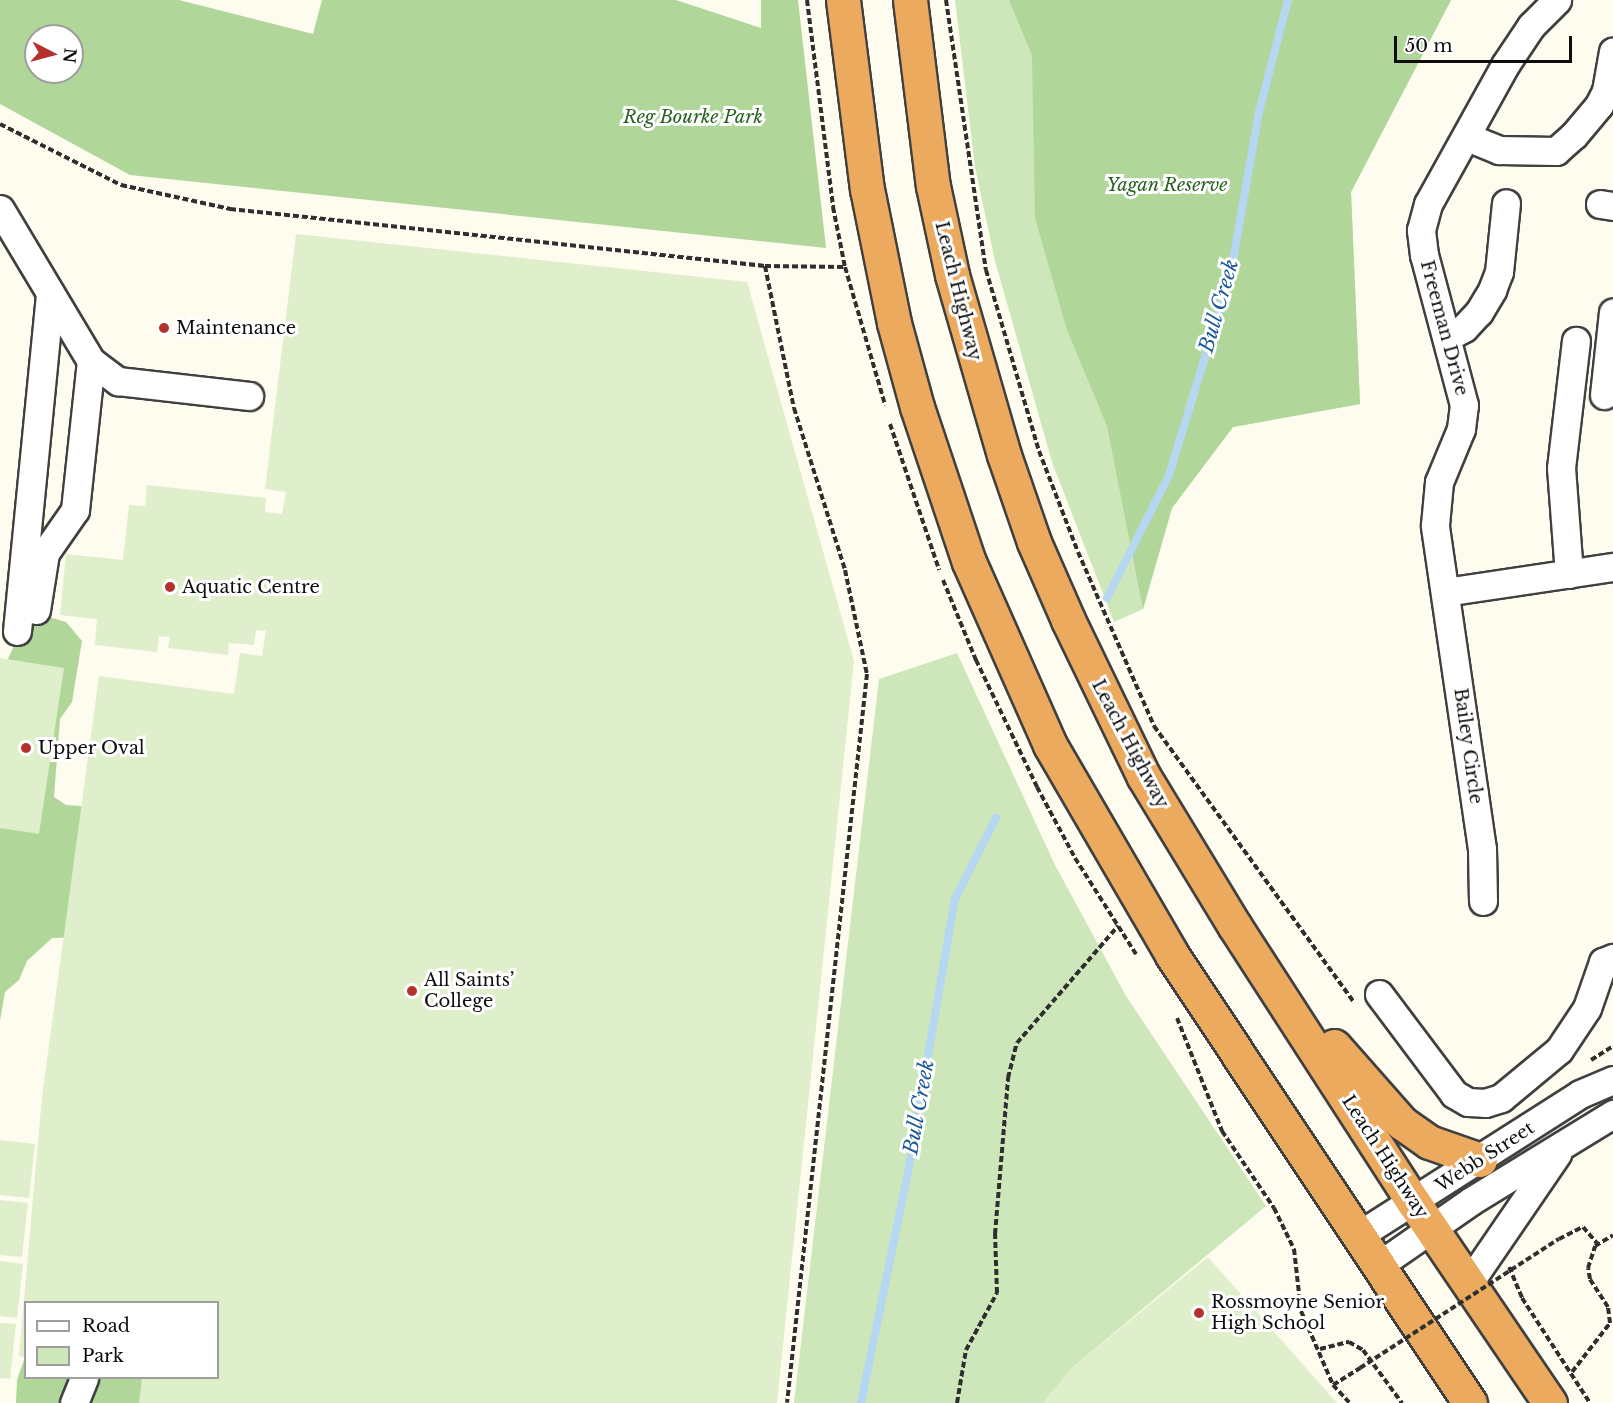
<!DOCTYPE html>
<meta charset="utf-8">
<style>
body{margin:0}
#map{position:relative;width:1613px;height:1403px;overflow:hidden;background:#fefcee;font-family:"Libre Baskerville",serif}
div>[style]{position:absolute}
.green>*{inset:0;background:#cde6ba}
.forest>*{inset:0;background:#b0d69a}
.pitch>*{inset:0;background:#dfeecb}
.stream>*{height:8px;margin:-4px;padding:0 4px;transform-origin:4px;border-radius:4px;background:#b6d7f2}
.path>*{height:4px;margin-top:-2px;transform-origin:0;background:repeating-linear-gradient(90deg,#2f2f2f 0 6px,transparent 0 9px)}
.roads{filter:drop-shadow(2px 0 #404040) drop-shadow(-2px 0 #404040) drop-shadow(0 2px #404040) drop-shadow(0 -2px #404040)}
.minor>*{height:27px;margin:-13.5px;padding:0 13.5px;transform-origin:13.5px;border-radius:13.5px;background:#fff}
.highway>*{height:33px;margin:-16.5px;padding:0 16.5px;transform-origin:16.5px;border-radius:16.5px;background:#ecaa5e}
.path-bridge>*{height:4px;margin-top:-2px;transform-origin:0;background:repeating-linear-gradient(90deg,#2f2f2f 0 6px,transparent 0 9px)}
.dots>*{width:16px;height:16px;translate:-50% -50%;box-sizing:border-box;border:3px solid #fff;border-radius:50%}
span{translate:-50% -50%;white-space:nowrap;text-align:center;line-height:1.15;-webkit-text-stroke:6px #fff;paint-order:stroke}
.park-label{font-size:18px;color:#296121;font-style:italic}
.street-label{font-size:18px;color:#0d0d0d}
.poi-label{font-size:18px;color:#0d0d0d}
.left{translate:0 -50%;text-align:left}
.water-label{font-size:20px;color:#1d5998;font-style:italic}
.legend{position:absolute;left:24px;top:1301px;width:195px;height:78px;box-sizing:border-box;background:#fff;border:2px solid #9e9e9e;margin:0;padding:8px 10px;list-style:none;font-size:18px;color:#0d0d0d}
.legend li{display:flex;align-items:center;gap:12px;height:30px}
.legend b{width:30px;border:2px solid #9e9e9e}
.north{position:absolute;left:24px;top:24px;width:60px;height:60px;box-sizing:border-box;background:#fff;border:2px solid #9e9e9e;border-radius:50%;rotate:96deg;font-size:16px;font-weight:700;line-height:24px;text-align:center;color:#0d0d0d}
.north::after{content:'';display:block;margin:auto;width:21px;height:27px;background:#b5312d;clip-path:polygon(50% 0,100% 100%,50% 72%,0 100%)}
.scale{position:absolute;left:1394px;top:36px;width:178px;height:27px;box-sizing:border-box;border:3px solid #0d0d0d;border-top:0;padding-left:8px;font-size:18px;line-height:21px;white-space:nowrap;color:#0d0d0d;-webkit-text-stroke:4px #fff;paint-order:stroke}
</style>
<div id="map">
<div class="green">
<i style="clip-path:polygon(955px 0,1451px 0,1351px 192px,1360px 404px,1233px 427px,1172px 508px,1143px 609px,1114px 622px,1052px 462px,995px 261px,975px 167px)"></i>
<i style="clip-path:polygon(957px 653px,1055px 865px,1126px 996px,1266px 1206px,1073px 1367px,1043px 1403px,794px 1403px,879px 679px)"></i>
</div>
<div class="forest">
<i style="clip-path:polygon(evenodd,0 0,179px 0,313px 34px,322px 0,676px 0,761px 28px,761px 0,798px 0,826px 248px,130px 175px,0 104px,0 0,36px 36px,72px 36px,72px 72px,36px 72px,36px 36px)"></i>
<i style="clip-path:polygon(1009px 0,1451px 0,1351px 192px,1360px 404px,1233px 427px,1172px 508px,1143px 609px,1107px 426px,1067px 330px,1035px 218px,1032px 55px)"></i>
<i style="clip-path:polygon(49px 617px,66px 622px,82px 641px,72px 702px,60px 719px,54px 797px,66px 805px,108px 808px,85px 937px,52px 938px,27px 961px,19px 980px,5px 992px,0 1021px,0 676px,26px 620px)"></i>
<i style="clip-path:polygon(25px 1357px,26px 1378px,172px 1378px,184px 1403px,16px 1403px,17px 1380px)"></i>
</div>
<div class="pitch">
<i style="clip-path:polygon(296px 234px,747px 282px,854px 661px,777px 1403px,139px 1403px,142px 1378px,218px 1378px,218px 1302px,26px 1302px,25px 1357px,19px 1356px,42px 1097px,99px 676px,234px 694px,240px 653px,262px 656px,266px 631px,256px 630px,254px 645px,229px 643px,228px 655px,168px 648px,170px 637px,159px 636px,157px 652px,95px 645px,97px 619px,60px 615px,66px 554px,123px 560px,129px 505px,145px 506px,147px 485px,266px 498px,265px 512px,282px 514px,286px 492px,265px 489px)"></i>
<i style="clip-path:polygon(0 658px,64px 668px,39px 834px,0 828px)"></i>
<i style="clip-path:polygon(0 1140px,35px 1144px,29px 1198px,0 1195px)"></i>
<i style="clip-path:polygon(0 1200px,28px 1203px,22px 1257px,0 1255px)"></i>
<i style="clip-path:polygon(1208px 1257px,1337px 1403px,1043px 1403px,1073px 1367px)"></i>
<i style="clip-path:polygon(0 1261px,23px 1264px,17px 1318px,0 1316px)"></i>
<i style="clip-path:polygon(0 1323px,16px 1324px,10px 1379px,0 1378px)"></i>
</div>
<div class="stream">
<i style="left:1107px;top:598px;width:138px;rotate:-63.2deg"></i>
<i style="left:1169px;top:475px;width:212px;rotate:-73deg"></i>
<i style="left:1231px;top:272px;width:162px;rotate:-80.1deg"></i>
<i style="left:1259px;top:112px;width:116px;rotate:-75.5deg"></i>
<i style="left:861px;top:1403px;width:241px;rotate:-78.5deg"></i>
<i style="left:909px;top:1167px;width:272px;rotate:-80.3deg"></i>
<i style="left:955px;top:899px;width:91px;rotate:-63.2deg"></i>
</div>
<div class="path">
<i style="left:807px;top:0;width:209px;rotate:82.8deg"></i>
<i style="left:833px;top:207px;width:61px;rotate:78.7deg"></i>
<i style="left:845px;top:267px;width:144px;rotate:73.8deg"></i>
<i style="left:946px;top:0;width:273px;rotate:81.6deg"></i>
<i style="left:986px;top:270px;width:189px;rotate:73.7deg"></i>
<i style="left:1039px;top:451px;width:108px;rotate:68.9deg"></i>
<i style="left:1078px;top:552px;width:190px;rotate:66.4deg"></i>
<i style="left:1154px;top:726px;width:341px;rotate:54.1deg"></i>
<i style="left:0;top:124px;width:136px;rotate:26.8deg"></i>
<i style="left:121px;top:185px;width:112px;rotate:12.4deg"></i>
<i style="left:230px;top:209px;width:538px;rotate:6.08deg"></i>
<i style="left:765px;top:266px;width:80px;rotate:0.7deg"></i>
<i style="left:765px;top:266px;width:145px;rotate:78.5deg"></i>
<i style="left:794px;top:408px;width:170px;rotate:72.5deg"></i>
<i style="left:845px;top:570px;width:106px;rotate:78.1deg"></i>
<i style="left:867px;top:674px;width:733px;rotate:96.26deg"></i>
<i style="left:890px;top:424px;width:154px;rotate:71.4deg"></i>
<i style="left:943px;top:580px;width:87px;rotate:67.6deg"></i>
<i style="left:976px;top:660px;width:141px;rotate:64.3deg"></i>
<i style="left:1037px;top:787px;width:81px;rotate:61.8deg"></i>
<i style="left:1075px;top:858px;width:114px;rotate:57.6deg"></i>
<i style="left:1177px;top:1018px;width:122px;rotate:68.3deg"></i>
<i style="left:1222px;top:1131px;width:93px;rotate:56deg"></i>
<i style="left:1274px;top:1208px;width:46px;rotate:64deg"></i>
<i style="left:1294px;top:1249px;width:62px;rotate:83.6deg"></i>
<i style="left:1301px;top:1311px;width:81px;rotate:66.6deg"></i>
<i style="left:1333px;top:1385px;width:25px;rotate:47deg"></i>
<i style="left:1591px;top:1060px;width:26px;rotate:-32deg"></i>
<i style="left:1559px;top:1239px;width:27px;rotate:-27deg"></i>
<i style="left:1583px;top:1227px;width:21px;rotate:49deg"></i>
<i style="left:1509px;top:1267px;width:34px;rotate:67deg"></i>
<i style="left:1522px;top:1298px;width:125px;rotate:57.1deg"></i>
<i style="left:1320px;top:1349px;width:30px;rotate:-14deg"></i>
<i style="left:1349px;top:1342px;width:16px;rotate:30deg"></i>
<i style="left:1363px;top:1350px;width:66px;rotate:53.7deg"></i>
<i style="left:1572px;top:1372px;width:62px;rotate:-52.2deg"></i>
<i style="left:1610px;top:1323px;width:16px;rotate:-97deg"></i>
<i style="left:1608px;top:1307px;width:33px;rotate:-123deg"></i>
<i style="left:1590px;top:1279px;width:11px;rotate:-100deg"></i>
<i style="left:1588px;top:1268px;width:23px;rotate:-72deg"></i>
<i style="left:1595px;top:1246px;width:21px;rotate:-31deg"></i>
<i style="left:1333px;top:1385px;width:32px;rotate:-32deg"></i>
<i style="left:957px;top:1403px;width:54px;rotate:-80.4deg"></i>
<i style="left:966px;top:1350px;width:65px;rotate:-61.5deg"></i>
<i style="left:997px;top:1293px;width:59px;rotate:-91.9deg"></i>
<i style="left:995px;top:1234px;width:157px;rotate:-85.2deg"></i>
<i style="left:1008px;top:1078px;width:36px;rotate:-76deg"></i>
<i style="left:1017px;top:1043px;width:155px;rotate:-49.2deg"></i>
</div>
<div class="roads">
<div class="minor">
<i style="left:1467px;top:137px;width:35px;rotate:22deg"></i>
<i style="left:1499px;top:150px;width:57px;rotate:1deg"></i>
<i style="left:1556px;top:151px;width:24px;rotate:-42deg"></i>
<i style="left:1574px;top:135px;width:39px;rotate:-50deg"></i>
<i style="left:1599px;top:105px;width:16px;rotate:-63deg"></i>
<i style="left:1606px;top:91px;width:40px;rotate:-80deg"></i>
<i style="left:1600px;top:204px;width:13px;rotate:9deg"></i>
<i style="left:0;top:209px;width:177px;rotate:59.1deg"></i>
<i style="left:91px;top:361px;width:34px;rotate:37deg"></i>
<i style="left:118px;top:381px;width:132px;rotate:6.5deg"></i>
<i style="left:1447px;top:337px;width:19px;rotate:-28deg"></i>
<i style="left:1464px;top:328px;width:22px;rotate:-47deg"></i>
<i style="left:1479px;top:312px;width:26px;rotate:-59deg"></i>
<i style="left:1492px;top:290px;width:19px;rotate:-69deg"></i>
<i style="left:1499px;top:272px;width:69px;rotate:-84.2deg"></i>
<i style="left:1604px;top:395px;width:83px;rotate:-83.8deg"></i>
<i style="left:1569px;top:574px;width:106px;rotate:-94.3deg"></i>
<i style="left:1561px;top:468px;width:128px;rotate:-83.3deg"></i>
<i style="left:1445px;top:592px;width:170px;rotate:-8.5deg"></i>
<i style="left:36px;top:610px;width:58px;rotate:-81deg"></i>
<i style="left:45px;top:553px;width:52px;rotate:-55.1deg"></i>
<i style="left:75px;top:510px;width:150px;rotate:-83.9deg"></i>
<i style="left:17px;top:631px;width:339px;rotate:-84.4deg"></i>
<i style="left:1483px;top:901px;width:52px;rotate:-91.1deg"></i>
<i style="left:1482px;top:849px;width:327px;rotate:-98.3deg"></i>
<i style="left:1435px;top:525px;width:43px;rotate:-84.7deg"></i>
<i style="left:1439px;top:482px;width:57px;rotate:-67.5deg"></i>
<i style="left:1461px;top:429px;width:24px;rotate:-83deg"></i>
<i style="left:1464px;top:405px;width:155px;rotate:-104.9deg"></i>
<i style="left:1424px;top:255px;width:25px;rotate:-97deg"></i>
<i style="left:1421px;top:230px;width:27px;rotate:-75deg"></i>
<i style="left:1428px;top:204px;width:159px;rotate:-61deg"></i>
<i style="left:1505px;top:65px;width:47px;rotate:-56.3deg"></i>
<i style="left:1531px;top:26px;width:37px;rotate:-45deg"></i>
<i style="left:1379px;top:994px;width:125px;rotate:53.1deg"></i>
<i style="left:1454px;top:1094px;width:16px;rotate:30deg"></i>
<i style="left:1468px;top:1102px;width:17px;rotate:3deg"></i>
<i style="left:1485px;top:1103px;width:17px;rotate:-17deg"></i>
<i style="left:1501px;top:1098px;width:75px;rotate:-39.6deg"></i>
<i style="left:1559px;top:1050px;width:50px;rotate:-56.3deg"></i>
<i style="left:1587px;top:1008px;width:49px;rotate:-70.8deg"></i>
<i style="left:1603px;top:962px;width:11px;rotate:-22deg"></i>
<i style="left:1359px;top:1235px;width:262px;rotate:-32.5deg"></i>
<i style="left:1580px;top:1094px;width:36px;rotate:-23deg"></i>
<i style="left:1379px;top:1265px;width:112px;rotate:-34.8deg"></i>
<i style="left:1471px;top:1201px;width:167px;rotate:-31.5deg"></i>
<i style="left:1468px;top:1284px;width:158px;rotate:-55.6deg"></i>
<i style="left:74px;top:1403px;width:27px;rotate:-68deg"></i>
</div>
<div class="highway">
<i style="left:843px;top:0;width:191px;rotate:82.8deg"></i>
<i style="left:867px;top:189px;width:137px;rotate:78.6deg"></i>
<i style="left:894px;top:323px;width:87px;rotate:74.7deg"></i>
<i style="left:917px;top:407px;width:163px;rotate:71.5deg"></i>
<i style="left:969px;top:562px;width:200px;rotate:66.1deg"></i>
<i style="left:1050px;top:745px;width:243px;rotate:59.8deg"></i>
<i style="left:1172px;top:955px;width:538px;rotate:56.37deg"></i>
<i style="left:910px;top:0;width:187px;rotate:83deg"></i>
<i style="left:933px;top:186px;width:91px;rotate:77.9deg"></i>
<i style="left:952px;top:275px;width:187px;rotate:73.9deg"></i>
<i style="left:1004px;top:455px;width:92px;rotate:71deg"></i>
<i style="left:1034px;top:542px;width:85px;rotate:66.4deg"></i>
<i style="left:1068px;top:620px;width:174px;rotate:64.2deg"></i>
<i style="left:1144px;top:777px;width:173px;rotate:58.7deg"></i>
<i style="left:1234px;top:925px;width:331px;rotate:57.1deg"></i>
<i style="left:1414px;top:1203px;width:242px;rotate:55.8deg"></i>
<i style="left:1334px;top:1046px;width:103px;rotate:48.6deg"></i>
<i style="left:1402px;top:1123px;width:33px;rotate:35deg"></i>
<i style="left:1429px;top:1142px;width:54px;rotate:19.4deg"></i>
</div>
</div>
<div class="path-bridge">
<i style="left:1360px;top:1368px;width:237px;rotate:-33deg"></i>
</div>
<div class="dots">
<i style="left:164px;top:328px;background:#b5312d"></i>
<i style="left:170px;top:587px;background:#b5312d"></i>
<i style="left:26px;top:748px;background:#b5312d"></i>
<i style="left:412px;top:991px;background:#b5312d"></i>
<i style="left:1199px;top:1313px;background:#b5312d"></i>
</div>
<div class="park-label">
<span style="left:693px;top:117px">Reg Bourke Park</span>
<span style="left:1167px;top:185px">Yagan Reserve</span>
</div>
<div class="street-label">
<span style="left:958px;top:291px;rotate:76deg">Leach Highway</span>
<span style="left:1444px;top:328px;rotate:75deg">Freeman Drive</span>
<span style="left:1130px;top:744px;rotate:62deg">Leach Highway</span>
<span style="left:1468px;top:746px;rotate:82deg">Bailey Circle</span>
<span style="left:1385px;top:1157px;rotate:57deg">Leach Highway</span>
<span style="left:1485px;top:1157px;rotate:-33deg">Webb Street</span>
</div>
<div class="poi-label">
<span class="left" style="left:176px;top:328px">Maintenance</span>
<span class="left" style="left:182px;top:587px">Aquatic Centre</span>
<span class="left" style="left:38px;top:748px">Upper Oval</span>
<span class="left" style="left:424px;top:991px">All Saints’<br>College</span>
<span class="left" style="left:1211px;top:1313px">Rossmoyne Senior<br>High School</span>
</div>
<div class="water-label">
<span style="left:1219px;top:306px;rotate:-74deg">Bull Creek</span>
<span style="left:919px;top:1107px;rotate:-80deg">Bull Creek</span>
</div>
<ul class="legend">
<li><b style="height:8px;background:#fff"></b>Road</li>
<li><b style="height:16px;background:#cde6ba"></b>Park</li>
</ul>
<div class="north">N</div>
<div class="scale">50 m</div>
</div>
